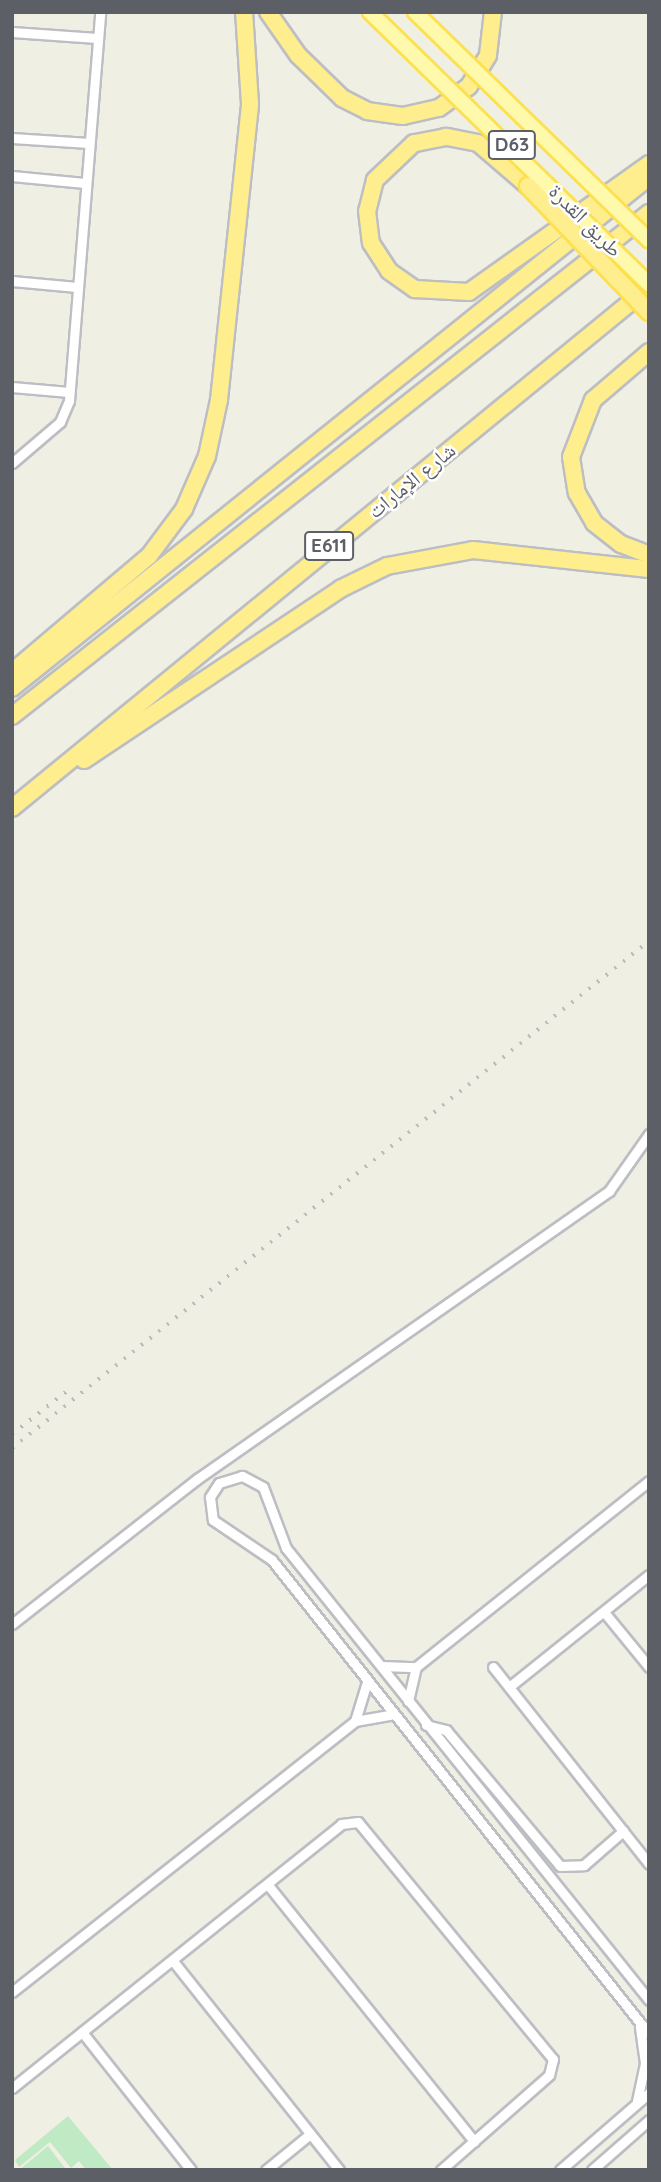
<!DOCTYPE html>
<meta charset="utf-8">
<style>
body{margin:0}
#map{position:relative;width:661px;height:2182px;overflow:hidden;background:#f0efe4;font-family:Quicksand,"Noto Naskh Arabic",sans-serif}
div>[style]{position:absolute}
.green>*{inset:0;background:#bfeac4}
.roads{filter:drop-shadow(2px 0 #bcbec4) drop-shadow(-2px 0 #bcbec4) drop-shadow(0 2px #bcbec4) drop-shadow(0 -2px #bcbec4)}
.minor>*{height:9px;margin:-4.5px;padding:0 4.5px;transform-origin:4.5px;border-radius:4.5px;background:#fff}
.motorway>*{height:16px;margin:-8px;padding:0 8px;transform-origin:8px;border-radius:8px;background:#ffee8d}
.rail>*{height:3.5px;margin-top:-1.75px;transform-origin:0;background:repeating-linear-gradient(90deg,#b8b9b9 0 2px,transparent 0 11px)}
.bridges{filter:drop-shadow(2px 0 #fde050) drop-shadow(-2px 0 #fde050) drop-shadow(0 2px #fde050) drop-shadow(0 -2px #fde050)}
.primary-bridge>*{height:14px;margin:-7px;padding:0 7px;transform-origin:7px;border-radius:7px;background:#fffaab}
.motorway-bridge>*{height:16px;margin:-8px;padding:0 8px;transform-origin:8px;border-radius:8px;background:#ffee8d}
span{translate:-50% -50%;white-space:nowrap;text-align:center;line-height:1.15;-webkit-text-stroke:5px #fff;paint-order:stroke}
.shield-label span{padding:2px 5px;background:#fff;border:2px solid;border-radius:5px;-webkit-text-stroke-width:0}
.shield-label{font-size:19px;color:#5c6066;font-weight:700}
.street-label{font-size:21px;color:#5c6066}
.frame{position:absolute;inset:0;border:14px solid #5c6066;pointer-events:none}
</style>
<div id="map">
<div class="green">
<i style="clip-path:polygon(68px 2116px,113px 2170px,86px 2170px,79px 2161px,71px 2168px,50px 2142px,19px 2167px,15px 2160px)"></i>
<i style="clip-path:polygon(48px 2146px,65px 2168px,19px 2170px)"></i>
</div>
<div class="roads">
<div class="minor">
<i style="left:12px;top:32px;width:85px;rotate:4deg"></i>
<i style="left:12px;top:138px;width:77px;rotate:3.7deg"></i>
<i style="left:12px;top:176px;width:73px;rotate:5.5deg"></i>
<i style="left:12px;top:281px;width:65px;rotate:5.3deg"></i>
<i style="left:12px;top:387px;width:57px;rotate:5deg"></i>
<i style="left:12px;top:463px;width:63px;rotate:-40.5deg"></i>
<i style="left:60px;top:422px;width:23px;rotate:-67deg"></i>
<i style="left:69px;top:401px;width:390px;rotate:-85.4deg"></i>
<i style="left:604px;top:1612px;width:71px;rotate:50.7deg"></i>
<i style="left:12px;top:1624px;width:235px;rotate:-38.1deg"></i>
<i style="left:197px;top:1479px;width:503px;rotate:-34.95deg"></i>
<i style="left:609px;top:1191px;width:70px;rotate:-54.9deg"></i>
<i style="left:381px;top:1666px;width:35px;rotate:2deg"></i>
<i style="left:416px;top:1667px;width:298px;rotate:-38.6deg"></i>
<i style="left:493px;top:1667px;width:251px;rotate:51.6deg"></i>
<i style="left:509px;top:1687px;width:179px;rotate:-38.7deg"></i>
<i style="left:408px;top:1701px;width:35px;rotate:-77deg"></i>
<i style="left:355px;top:1721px;width:39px;rotate:-73deg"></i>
<i style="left:426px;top:1725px;width:21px;rotate:14deg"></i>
<i style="left:446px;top:1730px;width:177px;rotate:50deg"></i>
<i style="left:560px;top:1866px;width:24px;rotate:-2deg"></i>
<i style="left:584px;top:1865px;width:52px;rotate:-41.1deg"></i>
<i style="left:268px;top:1885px;width:329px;rotate:51.2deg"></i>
<i style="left:173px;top:1961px;width:267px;rotate:51.5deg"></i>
<i style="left:12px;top:1992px;width:437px;rotate:-38.3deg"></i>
<i style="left:355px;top:1721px;width:36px;rotate:-10deg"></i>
<i style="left:649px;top:2000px;width:580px;rotate:-128.77deg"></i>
<i style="left:286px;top:1548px;width:65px;rotate:-110.7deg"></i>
<i style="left:263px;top:1487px;width:24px;rotate:-152deg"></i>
<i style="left:242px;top:1476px;width:24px;rotate:163deg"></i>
<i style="left:219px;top:1483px;width:17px;rotate:123deg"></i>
<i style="left:210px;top:1497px;width:23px;rotate:83deg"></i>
<i style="left:213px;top:1520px;width:71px;rotate:34.1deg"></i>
<i style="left:272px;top:1560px;width:606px;rotate:51.5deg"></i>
<i style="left:82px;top:2032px;width:176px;rotate:51.7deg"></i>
<i style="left:12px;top:2088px;width:422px;rotate:-38.7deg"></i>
<i style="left:341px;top:1824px;width:17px;rotate:-7deg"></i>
<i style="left:358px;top:1822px;width:307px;rotate:50.6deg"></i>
<i style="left:553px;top:2059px;width:16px;rotate:104deg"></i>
<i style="left:549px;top:2075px;width:144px;rotate:138.7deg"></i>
<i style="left:637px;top:2101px;width:39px;rotate:-78deg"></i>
<i style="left:645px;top:2063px;width:37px;rotate:-98deg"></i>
<i style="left:266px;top:2170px;width:57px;rotate:-39.3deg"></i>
<i style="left:560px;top:2170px;width:118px;rotate:-40.9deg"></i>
<i style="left:592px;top:2170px;width:76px;rotate:-41.3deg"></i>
</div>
<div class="motorway">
<i style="left:268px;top:12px;width:52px;rotate:55.1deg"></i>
<i style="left:298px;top:55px;width:62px;rotate:44.3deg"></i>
<i style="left:342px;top:98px;width:28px;rotate:27deg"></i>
<i style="left:367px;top:111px;width:36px;rotate:8deg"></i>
<i style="left:403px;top:116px;width:37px;rotate:-13deg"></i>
<i style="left:439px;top:108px;width:37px;rotate:-36deg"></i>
<i style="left:469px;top:86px;width:36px;rotate:-58deg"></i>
<i style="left:488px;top:55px;width:43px;rotate:-83.4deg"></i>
<i style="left:528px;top:186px;width:66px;rotate:-139.3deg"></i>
<i style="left:478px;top:143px;width:33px;rotate:-169deg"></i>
<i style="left:446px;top:137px;width:33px;rotate:169deg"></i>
<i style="left:414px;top:143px;width:54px;rotate:136.5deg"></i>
<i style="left:375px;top:180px;width:32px;rotate:104deg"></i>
<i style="left:367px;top:211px;width:32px;rotate:83deg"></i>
<i style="left:371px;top:243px;width:33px;rotate:57deg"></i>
<i style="left:389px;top:271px;width:32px;rotate:35deg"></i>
<i style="left:415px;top:289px;width:54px;rotate:3.2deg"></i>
<i style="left:469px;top:292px;width:221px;rotate:-35.4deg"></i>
<i style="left:649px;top:352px;width:74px;rotate:139.4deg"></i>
<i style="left:593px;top:400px;width:61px;rotate:111.1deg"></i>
<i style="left:571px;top:457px;width:36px;rotate:81deg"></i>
<i style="left:577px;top:493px;width:34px;rotate:60deg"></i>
<i style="left:594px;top:523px;width:34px;rotate:38deg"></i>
<i style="left:621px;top:544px;width:30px;rotate:21deg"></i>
<i style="left:12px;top:672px;width:180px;rotate:-40.3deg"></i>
<i style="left:149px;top:556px;width:59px;rotate:-53.3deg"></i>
<i style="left:184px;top:509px;width:58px;rotate:-66.5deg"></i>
<i style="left:207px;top:456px;width:57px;rotate:-77.9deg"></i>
<i style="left:219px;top:400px;width:298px;rotate:-84deg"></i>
<i style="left:250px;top:104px;width:92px;rotate:-93.7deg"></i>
<i style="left:12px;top:688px;width:817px;rotate:-38.74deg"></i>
<i style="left:12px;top:716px;width:812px;rotate:-38.3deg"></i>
<i style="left:84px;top:760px;width:308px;rotate:-33.7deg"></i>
<i style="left:340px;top:589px;width:52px;rotate:-26.1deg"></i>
<i style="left:387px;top:566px;width:87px;rotate:-10.5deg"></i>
<i style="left:473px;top:550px;width:177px;rotate:6.2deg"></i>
<i style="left:12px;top:808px;width:823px;rotate:-39.28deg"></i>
</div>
</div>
<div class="rail">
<i style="left:12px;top:1434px;width:76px;rotate:-38.1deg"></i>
<i style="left:12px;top:1448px;width:814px;rotate:-38.52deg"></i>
</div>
<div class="bridges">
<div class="primary-bridge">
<i style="left:370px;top:12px;width:390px;rotate:44.3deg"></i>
<i style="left:415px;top:12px;width:327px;rotate:44.3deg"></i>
</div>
<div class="motorway-bridge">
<i style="left:528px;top:186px;width:175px;rotate:46.2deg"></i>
</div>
</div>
<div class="shield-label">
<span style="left:512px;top:145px">D63</span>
<span style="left:329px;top:546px">E611</span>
</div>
<div class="street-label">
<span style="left:586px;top:220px;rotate:45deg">طريق القدرة</span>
<span style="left:411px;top:480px;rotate:-39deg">شارع الإمارات</span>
</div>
<div class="frame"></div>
</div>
